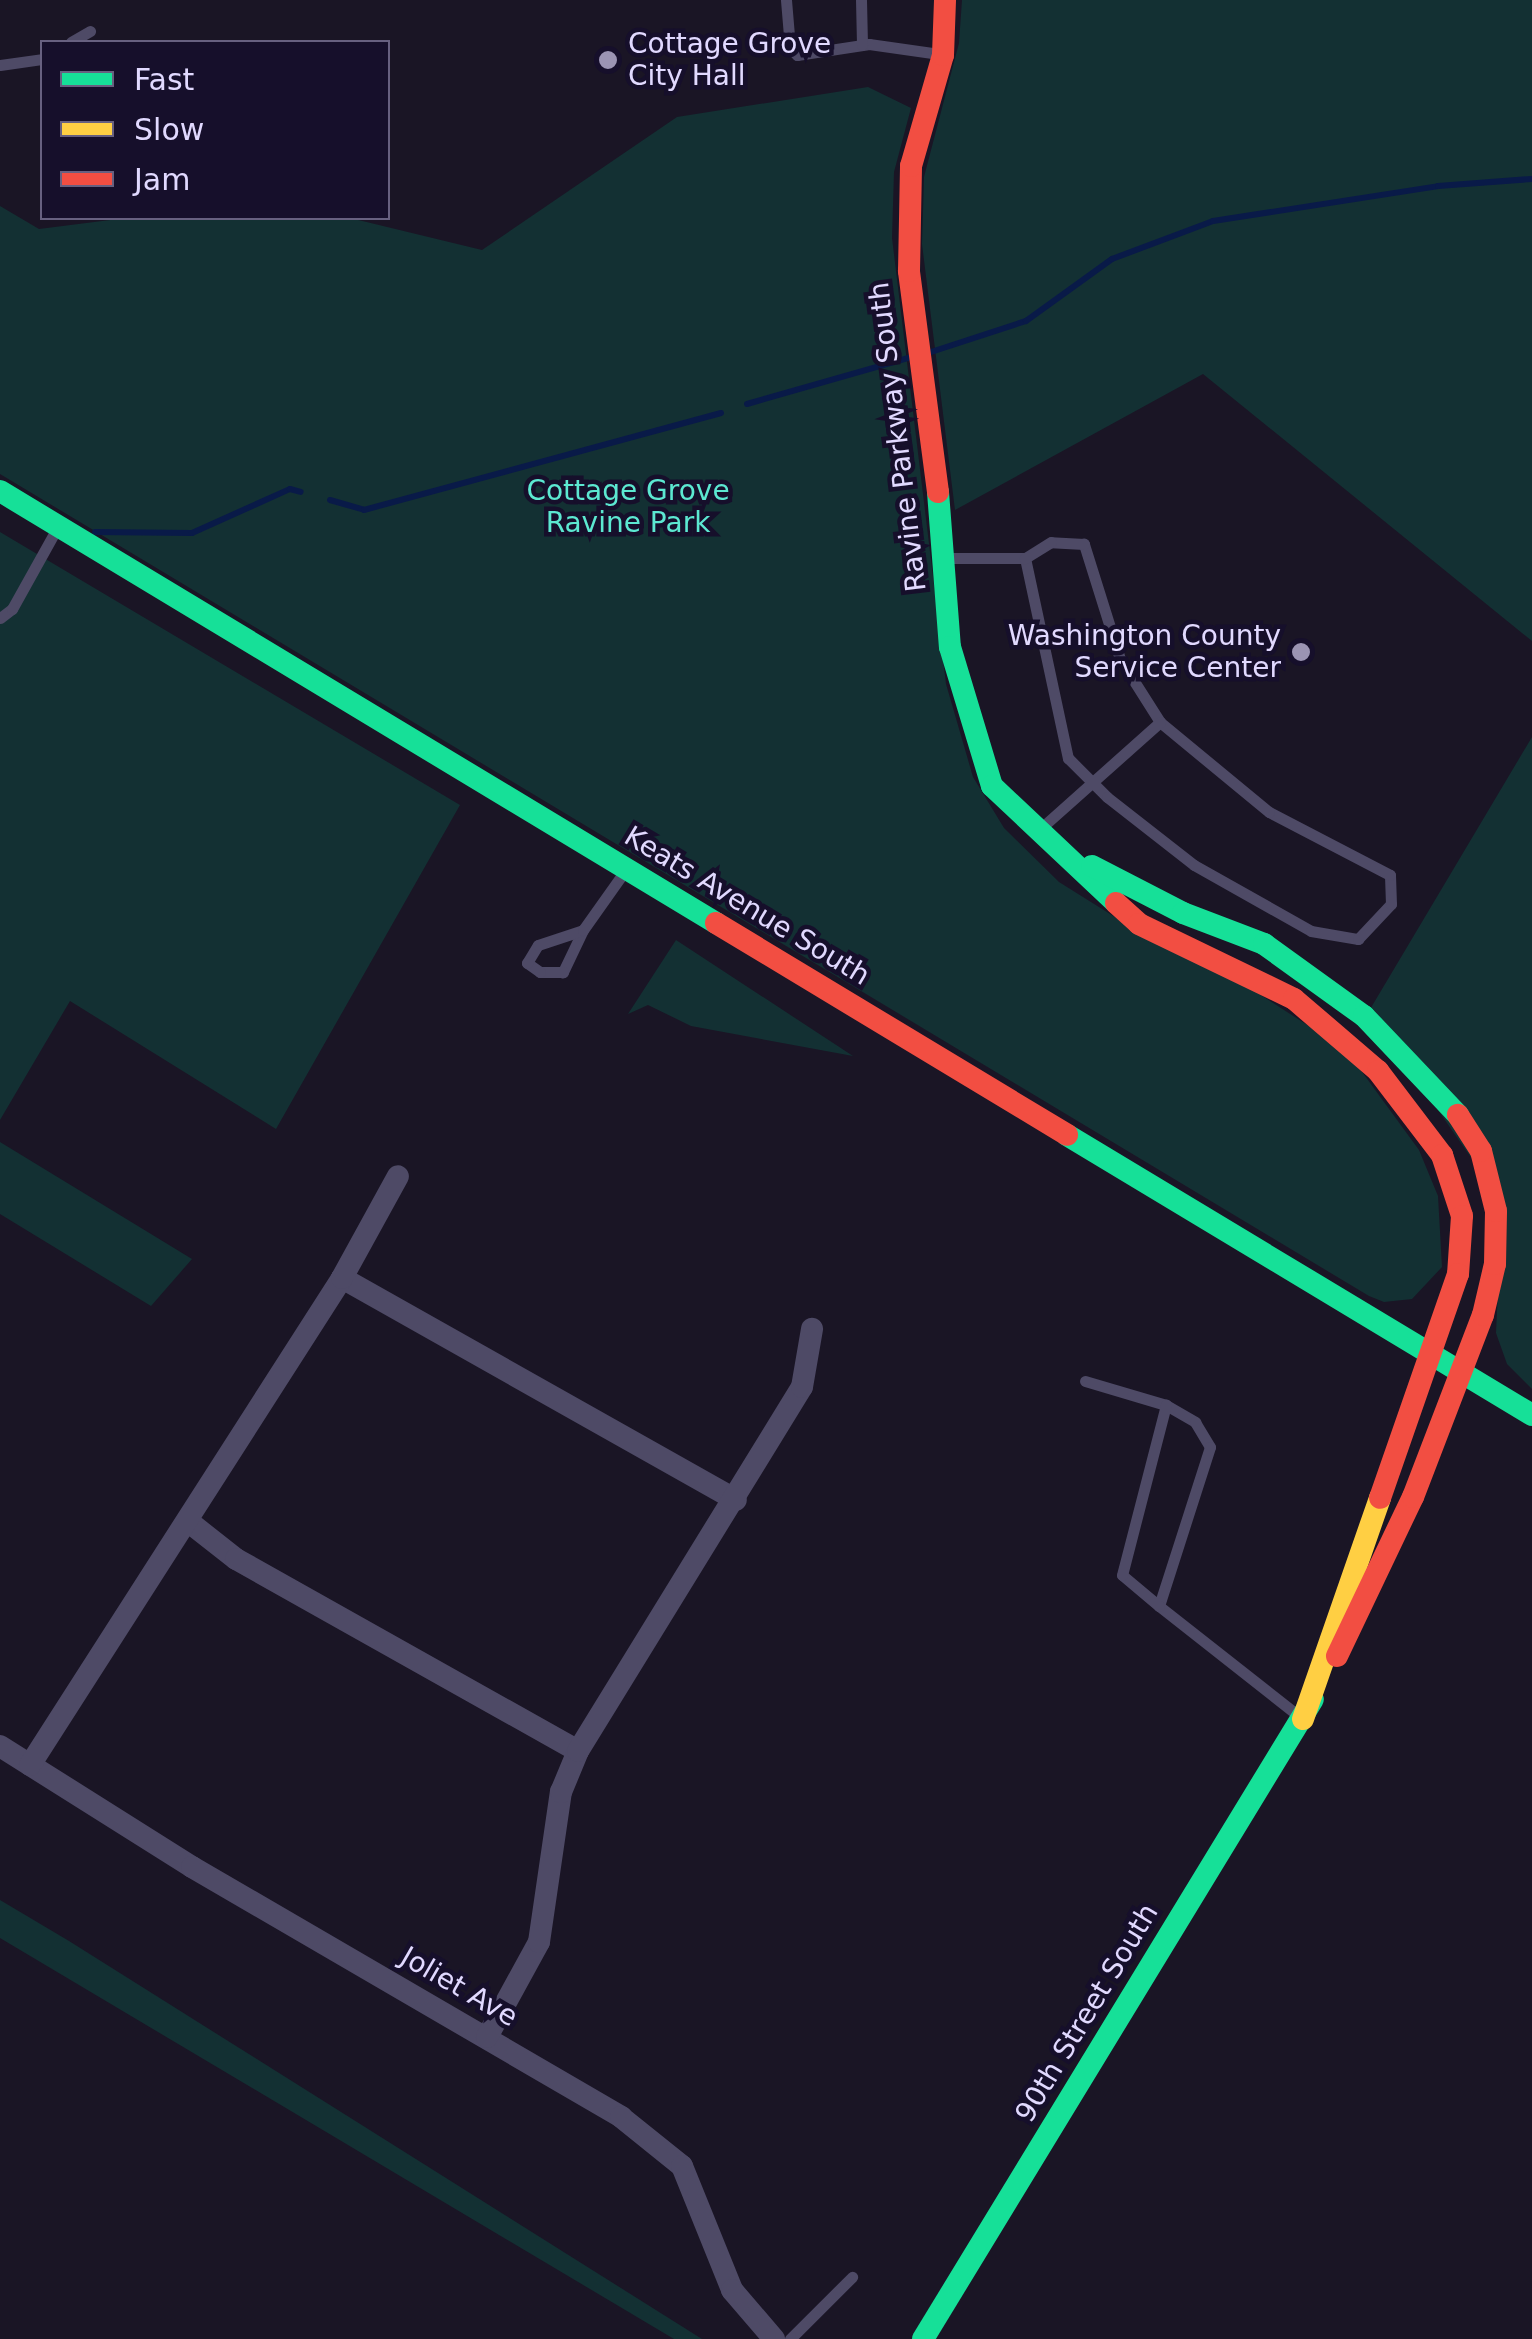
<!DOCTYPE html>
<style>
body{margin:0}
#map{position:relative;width:1532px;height:2339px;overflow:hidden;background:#1a1525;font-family:"DejaVu Sans",sans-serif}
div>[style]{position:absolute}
.green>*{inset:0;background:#133033}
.stream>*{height:6px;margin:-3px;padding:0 3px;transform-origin:3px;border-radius:3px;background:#091a48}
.lane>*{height:11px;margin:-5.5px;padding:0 5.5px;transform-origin:5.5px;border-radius:5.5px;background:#4e4a66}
.street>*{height:22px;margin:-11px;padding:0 11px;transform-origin:11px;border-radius:11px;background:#4e4a66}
.fast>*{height:22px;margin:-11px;padding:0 11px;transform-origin:11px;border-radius:11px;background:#16e098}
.slow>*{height:22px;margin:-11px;padding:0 11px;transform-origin:11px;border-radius:11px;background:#ffcf43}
.jam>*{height:22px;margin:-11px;padding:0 11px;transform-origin:11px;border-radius:11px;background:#f24e42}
.dots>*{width:28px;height:28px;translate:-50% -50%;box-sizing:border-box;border:5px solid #160f2b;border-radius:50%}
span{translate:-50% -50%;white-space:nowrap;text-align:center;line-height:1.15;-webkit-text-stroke:9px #160f2b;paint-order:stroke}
.poi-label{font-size:28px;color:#e1d9ff}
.left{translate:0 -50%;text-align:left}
.right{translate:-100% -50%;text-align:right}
.street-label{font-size:28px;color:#e1d9ff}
.park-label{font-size:28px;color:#5ce8d1}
.legend{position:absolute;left:40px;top:40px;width:350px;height:180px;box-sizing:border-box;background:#160f2b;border:2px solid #676080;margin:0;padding:12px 18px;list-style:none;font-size:30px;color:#e1d9ff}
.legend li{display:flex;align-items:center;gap:20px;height:50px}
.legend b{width:50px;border:2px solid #676080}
</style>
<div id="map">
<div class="green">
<i style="clip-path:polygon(962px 0,1532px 0,1532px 641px,1203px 374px,955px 510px,922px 244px,924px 177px,959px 43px)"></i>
<i style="clip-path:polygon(868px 87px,911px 108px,894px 172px,892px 238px,946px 684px,973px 777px,1004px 828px,1059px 882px,1142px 934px,1236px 979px,1346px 1050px,1419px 1150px,1438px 1196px,1442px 1267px,1412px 1299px,1384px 1302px,1369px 1296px,0 474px,0 206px,39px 229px,126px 218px,350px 218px,482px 250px,677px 117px)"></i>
<i style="clip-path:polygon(0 532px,460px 805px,276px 1129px,70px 1001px,0 1120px)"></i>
<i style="clip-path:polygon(1532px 737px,1532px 1389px,1507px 1364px,1496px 1333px,1502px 1202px,1369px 1011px)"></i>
<i style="clip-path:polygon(676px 940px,853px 1056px,691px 1026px,648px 1005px,628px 1014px)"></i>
<i style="clip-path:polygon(0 1142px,192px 1259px,151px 1306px,0 1214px)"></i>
<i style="clip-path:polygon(0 1900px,69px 1941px,702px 2339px,674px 2339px,0 1938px)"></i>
</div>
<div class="stream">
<i style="left:931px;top:352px;width:100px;rotate:-18.1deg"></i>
<i style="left:1026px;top:321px;width:106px;rotate:-35.8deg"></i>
<i style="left:1112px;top:259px;width:108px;rotate:-20.6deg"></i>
<i style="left:1213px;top:221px;width:228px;rotate:-8.8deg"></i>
<i style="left:1438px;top:186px;width:94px;rotate:-4.3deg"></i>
<i style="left:747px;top:404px;width:168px;rotate:-15.9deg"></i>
<i style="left:330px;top:500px;width:35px;rotate:16deg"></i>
<i style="left:364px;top:510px;width:370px;rotate:-15.2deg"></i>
<i style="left:95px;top:532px;width:97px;rotate:0.6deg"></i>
<i style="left:192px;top:533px;width:107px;rotate:-24.2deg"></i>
<i style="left:290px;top:489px;width:11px;rotate:15deg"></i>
</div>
<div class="lane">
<i style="left:786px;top:0;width:48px;rotate:85.2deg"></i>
<i style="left:790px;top:48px;width:10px;rotate:45deg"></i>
<i style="left:797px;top:55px;width:73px;rotate:-8.7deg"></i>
<i style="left:869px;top:44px;width:71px;rotate:8.1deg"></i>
<i style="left:861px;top:0;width:45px;rotate:88.7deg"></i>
<i style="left:71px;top:42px;width:22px;rotate:-30deg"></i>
<i style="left:0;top:65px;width:42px;rotate:-8.1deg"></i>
<i style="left:948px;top:558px;width:77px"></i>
<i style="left:1025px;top:558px;width:205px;rotate:77.9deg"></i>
<i style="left:1068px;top:758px;width:55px;rotate:45deg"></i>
<i style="left:1107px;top:797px;width:110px;rotate:38deg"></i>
<i style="left:1194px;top:865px;width:134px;rotate:29.4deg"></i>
<i style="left:1311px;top:931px;width:48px;rotate:9.7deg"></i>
<i style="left:1358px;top:939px;width:48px;rotate:-46.7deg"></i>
<i style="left:1391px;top:904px;width:29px;rotate:-92deg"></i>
<i style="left:1390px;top:875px;width:136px;rotate:-152.5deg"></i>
<i style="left:1269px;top:812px;width:141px;rotate:-140.5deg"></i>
<i style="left:1160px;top:722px;width:75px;rotate:-122.4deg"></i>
<i style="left:1120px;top:659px;width:121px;rotate:-107.4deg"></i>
<i style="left:1084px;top:544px;width:33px;rotate:-177deg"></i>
<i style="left:1051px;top:542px;width:31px;rotate:148deg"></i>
<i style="left:0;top:618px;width:15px;rotate:-37deg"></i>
<i style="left:12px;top:609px;width:90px;rotate:-60.9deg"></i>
<i style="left:1040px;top:829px;width:161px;rotate:-41.7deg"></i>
<i style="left:583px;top:930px;width:47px;rotate:115.5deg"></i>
<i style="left:563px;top:972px;width:23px;rotate:180deg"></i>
<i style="left:540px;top:972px;width:16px;rotate:-145deg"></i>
<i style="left:527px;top:963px;width:21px;rotate:-59deg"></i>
<i style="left:538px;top:945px;width:47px;rotate:-18.4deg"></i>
<i style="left:583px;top:930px;width:71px;rotate:-54.7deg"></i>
<i style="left:1085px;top:1381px;width:84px;rotate:16.5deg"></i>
<i style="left:1166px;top:1405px;width:34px;rotate:30deg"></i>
<i style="left:1195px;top:1422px;width:29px;rotate:59deg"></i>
<i style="left:1210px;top:1447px;width:167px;rotate:107.8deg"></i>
<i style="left:1159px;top:1606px;width:178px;rotate:38.2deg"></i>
<i style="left:1159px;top:1606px;width:48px;rotate:-140deg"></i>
<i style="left:1122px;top:1575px;width:176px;rotate:-75.5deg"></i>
<i style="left:790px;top:2339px;width:88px;rotate:-45deg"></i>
</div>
<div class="street">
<i style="left:342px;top:1278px;width:452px;rotate:29.4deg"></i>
<i style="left:189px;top:1522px;width:60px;rotate:38.2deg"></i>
<i style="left:236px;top:1559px;width:392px;rotate:29.3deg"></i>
<i style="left:0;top:1746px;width:227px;rotate:32.2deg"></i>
<i style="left:192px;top:1867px;width:497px;rotate:30.2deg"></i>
<i style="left:621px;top:2117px;width:78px;rotate:38.8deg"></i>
<i style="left:682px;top:2166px;width:134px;rotate:68deg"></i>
<i style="left:732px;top:2290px;width:65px;rotate:49.4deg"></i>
<i style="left:30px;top:1765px;width:578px;rotate:-57.35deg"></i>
<i style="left:342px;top:1278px;width:116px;rotate:-61.2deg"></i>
<i style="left:487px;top:2037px;width:108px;rotate:-61.3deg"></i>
<i style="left:539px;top:1942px;width:152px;rotate:-81.7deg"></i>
<i style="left:561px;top:1792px;width:44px;rotate:-67.5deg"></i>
<i style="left:578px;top:1751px;width:427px;rotate:-58.4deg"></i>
<i style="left:802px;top:1387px;width:59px;rotate:-80.2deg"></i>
</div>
<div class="fast">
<i style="left:0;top:491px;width:836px;rotate:31.1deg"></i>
<i style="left:938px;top:492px;width:155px;rotate:85.6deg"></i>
<i style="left:950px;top:647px;width:145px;rotate:73.2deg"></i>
<i style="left:992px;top:786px;width:170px;rotate:43.3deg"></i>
<i style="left:1092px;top:866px;width:102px;rotate:27.3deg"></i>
<i style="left:1183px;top:913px;width:87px;rotate:20.9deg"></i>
<i style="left:1264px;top:944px;width:123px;rotate:35.8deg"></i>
<i style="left:1364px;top:1016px;width:137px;rotate:46.5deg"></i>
<i style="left:1067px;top:1135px;width:543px;rotate:31.05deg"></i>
<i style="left:923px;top:2339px;width:749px;rotate:-58.64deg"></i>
</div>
<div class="slow">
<i style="left:1303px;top:1719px;width:234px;rotate:-70.8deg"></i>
</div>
<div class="jam">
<i style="left:938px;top:492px;width:223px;rotate:-97.5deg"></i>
<i style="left:909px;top:271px;width:105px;rotate:-88.9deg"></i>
<i style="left:911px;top:166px;width:116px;rotate:-73.9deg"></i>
<i style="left:943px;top:55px;width:55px;rotate:-87.9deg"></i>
<i style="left:1116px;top:903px;width:31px;rotate:42deg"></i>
<i style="left:1139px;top:924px;width:172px;rotate:25.8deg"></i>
<i style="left:1294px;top:999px;width:111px;rotate:40.6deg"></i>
<i style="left:1378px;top:1071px;width:106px;rotate:52.7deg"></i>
<i style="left:1442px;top:1155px;width:64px;rotate:71.8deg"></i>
<i style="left:1462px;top:1216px;width:58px;rotate:93.9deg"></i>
<i style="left:1458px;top:1274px;width:237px;rotate:109.2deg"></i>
<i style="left:716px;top:923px;width:410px;rotate:31.1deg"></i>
<i style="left:1337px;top:1656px;width:176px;rotate:-64.5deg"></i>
<i style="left:1413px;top:1497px;width:195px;rotate:-69deg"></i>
<i style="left:1483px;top:1315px;width:52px;rotate:-76.8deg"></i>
<i style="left:1495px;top:1264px;width:53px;rotate:-88.9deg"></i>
<i style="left:1496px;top:1211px;width:62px;rotate:-104deg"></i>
<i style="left:1481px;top:1151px;width:43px;rotate:-122.6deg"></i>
</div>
<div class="dots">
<i style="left:608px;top:60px;background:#9b94b3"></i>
<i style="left:1301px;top:652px;background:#9b94b3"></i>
</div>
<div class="poi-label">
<span class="left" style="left:628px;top:60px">Cottage Grove<br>City Hall</span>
<span class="right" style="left:1281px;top:652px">Washington County<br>Service Center</span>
</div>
<div class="street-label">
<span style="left:898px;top:437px;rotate:-97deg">Ravine Parkway South</span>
<span style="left:747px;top:906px;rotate:31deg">Keats Avenue South</span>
<span style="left:459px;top:1987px;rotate:30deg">Joliet Ave</span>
<span style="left:1087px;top:2013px;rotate:-59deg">90th Street South</span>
</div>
<div class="park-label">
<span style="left:628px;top:507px">Cottage Grove<br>Ravine Park</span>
</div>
<ul class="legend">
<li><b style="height:12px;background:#16e098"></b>Fast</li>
<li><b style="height:12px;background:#ffcf43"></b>Slow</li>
<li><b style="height:12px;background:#f24e42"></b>Jam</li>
</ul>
</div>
